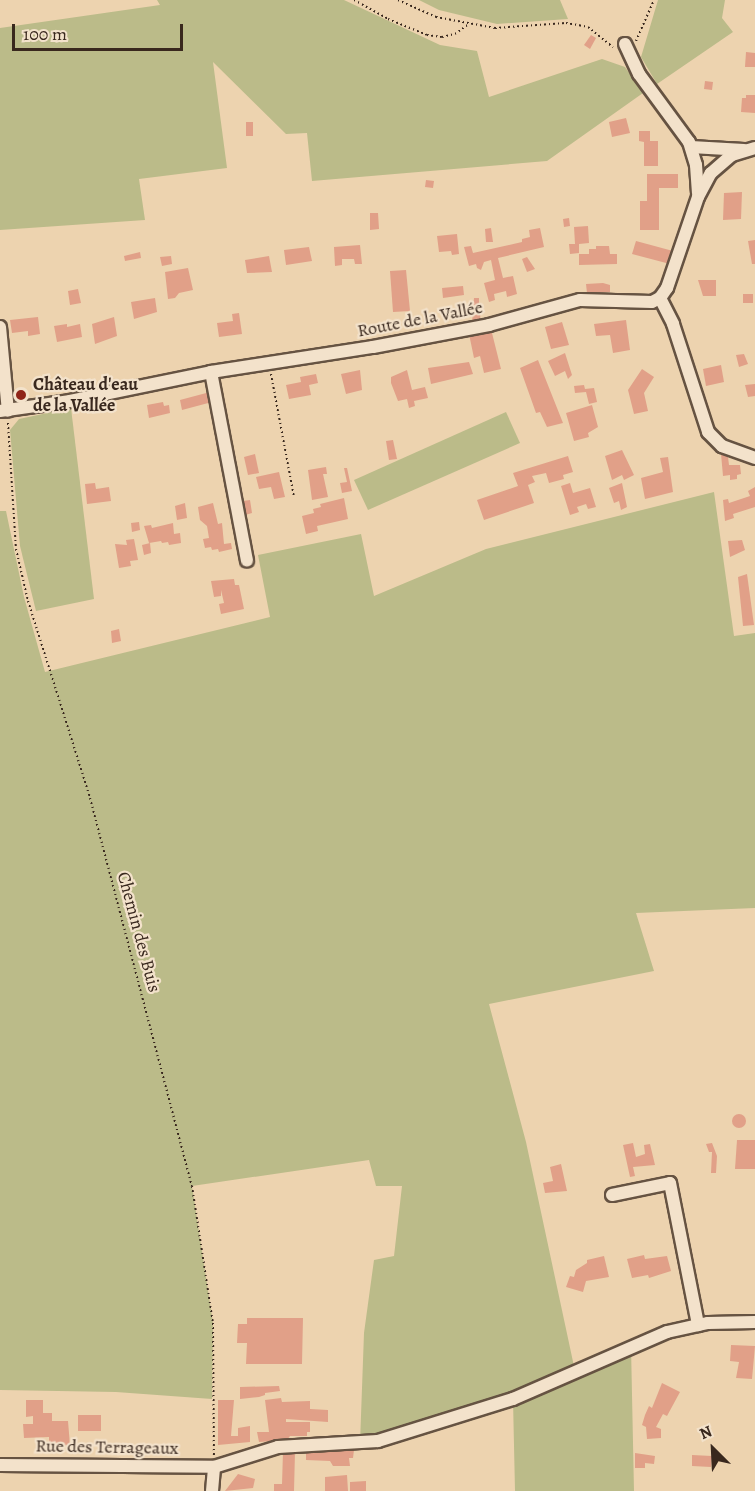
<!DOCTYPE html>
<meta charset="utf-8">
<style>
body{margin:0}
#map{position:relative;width:755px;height:1491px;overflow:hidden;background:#edd3af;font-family:Alegreya,serif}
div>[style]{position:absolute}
.green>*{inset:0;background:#bbbb89}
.building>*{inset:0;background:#e1a088}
.round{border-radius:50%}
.path>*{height:2px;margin-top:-1px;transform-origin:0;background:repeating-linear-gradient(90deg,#39281e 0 1.5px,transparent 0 4.5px)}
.roads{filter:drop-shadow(2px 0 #665342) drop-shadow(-2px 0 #665342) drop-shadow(0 2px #665342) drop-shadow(0 -2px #665342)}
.minor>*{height:12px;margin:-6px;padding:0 6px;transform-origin:6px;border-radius:6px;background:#f3e2cb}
.dots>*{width:16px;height:16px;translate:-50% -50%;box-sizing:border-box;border:3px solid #f3e2cb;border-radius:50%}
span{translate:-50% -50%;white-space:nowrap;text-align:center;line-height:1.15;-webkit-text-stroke:4.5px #f3e2cb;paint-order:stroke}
.street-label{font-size:18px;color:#39281e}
.poi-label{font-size:18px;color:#39281e;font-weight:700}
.left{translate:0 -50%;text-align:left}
.north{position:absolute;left:683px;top:1419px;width:60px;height:60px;-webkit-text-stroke:4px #f3e2cb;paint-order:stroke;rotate:336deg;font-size:16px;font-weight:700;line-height:24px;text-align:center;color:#39281e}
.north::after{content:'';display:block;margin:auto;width:21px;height:27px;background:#39281e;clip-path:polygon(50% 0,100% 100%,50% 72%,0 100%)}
.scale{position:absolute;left:12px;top:24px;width:171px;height:27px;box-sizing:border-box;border:3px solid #39281e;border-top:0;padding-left:8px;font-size:18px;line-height:21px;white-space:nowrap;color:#39281e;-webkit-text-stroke:4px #f3e2cb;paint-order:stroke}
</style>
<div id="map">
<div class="green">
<i style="clip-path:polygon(157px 0,344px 0,440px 45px,477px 51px,489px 97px,602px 59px,625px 67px,643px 93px,547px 161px,312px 181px,307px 133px,286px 134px,213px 62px,227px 168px,139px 179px,145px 220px,0 230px,0 28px,160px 5px)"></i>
<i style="clip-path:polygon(419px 0,560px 0,568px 19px,497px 24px,439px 10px)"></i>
<i style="clip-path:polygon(658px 0,725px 0,722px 18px,733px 32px,657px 84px,641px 57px)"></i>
<i style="clip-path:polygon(71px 408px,94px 599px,36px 611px,20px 546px,10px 430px,19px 419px)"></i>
<i style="clip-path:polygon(506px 412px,520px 443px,368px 510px,354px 480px)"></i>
<i style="clip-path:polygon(714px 492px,734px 636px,755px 633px,755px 908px,636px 913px,654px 971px,489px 1004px,526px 1142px,575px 1371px,631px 1346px,634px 1491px,515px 1491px,513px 1400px,360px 1443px,364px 1333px,374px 1260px,394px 1256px,402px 1186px,376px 1186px,369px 1160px,192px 1186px,213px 1323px,212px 1399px,116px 1392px,0 1390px,0 511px,6px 511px,24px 597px,45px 672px,270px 617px,258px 555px,361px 534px,374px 596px,486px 549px)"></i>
</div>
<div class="building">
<i style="clip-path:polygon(591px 35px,596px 38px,590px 49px,584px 45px)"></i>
<i style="clip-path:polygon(746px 52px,755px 53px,755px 67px,745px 67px)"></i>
<i style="clip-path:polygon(705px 81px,713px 82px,712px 90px,704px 89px)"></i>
<i style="clip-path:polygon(746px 95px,755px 95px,755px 113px,741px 112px,742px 98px,746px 98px)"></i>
<i style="clip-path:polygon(626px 118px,630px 133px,612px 137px,609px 122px)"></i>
<i style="clip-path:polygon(246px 122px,253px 122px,253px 136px,246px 136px)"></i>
<i style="clip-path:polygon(639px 131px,650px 131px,650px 141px,658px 141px,658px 166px,644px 166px,644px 142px,639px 141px)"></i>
<i style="clip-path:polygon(647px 174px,678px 174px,678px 188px,659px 188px,659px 230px,640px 230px,640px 201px,647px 201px)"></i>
<i style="clip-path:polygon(426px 180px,434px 181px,433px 188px,425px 187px)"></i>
<i style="clip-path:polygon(742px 192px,741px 219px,723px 220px,724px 193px)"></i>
<i style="clip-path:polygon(370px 213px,378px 213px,379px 229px,370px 230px)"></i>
<i style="clip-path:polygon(569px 218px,570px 226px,564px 227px,563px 219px)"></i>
<i style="clip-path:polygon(588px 226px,589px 243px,579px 244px,579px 253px,570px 254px,569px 244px,575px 244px,574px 227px)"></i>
<i style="clip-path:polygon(491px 228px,493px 242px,486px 242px,485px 229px)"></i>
<i style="clip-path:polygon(540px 228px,544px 247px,498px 258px,503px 278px,513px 276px,517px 294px,507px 297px,506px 291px,494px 294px,495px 300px,489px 302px,484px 283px,495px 280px,491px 260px,484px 262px,481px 270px,477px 268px,476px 264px,469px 266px,464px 247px,471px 246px,473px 253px,522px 242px,522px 239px,530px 237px,529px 230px)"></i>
<i style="clip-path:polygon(457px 234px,459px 254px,452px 255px,451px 251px,439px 252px,437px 236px)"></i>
<i style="clip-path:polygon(755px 240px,755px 264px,752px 264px,748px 241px)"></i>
<i style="clip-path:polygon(636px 241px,673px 251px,670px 264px,632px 254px)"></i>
<i style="clip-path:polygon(360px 245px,362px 264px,355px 264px,354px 259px,342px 259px,342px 265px,335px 266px,334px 247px)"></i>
<i style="clip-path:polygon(596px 246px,609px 246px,610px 254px,617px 254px,617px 264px,579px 265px,579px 254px,589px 254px,589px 249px,596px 249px)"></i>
<i style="clip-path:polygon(309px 247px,312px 261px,286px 265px,284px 250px)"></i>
<i style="clip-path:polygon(140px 252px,141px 258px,125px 261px,124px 256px)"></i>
<i style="clip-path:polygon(171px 256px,172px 264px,162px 266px,160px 257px)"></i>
<i style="clip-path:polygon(269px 256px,272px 272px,247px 273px,245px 260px)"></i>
<i style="clip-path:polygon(527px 257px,535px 269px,527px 272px,522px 259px)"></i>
<i style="clip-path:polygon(188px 268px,193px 290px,179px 293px,175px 298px,168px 299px,165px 272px)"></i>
<i style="clip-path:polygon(406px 270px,410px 311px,393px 312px,390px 271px)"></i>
<i style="clip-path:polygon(698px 280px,716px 280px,716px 296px,703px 296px)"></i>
<i style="clip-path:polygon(603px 283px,610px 285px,610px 292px,587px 293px,586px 284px)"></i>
<i style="clip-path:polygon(463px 286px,464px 295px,443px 298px,442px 288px)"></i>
<i style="clip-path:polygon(78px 289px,81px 303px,70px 305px,68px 291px)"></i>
<i style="clip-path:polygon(743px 294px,753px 294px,753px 303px,743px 303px)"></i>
<i style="clip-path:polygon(155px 298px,157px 312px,134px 319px,131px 302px)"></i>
<i style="clip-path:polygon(474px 298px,479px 298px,479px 304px,481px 304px,480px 321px,472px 323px)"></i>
<i style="clip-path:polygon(239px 313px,242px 334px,219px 337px,217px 323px,233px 321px,232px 314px)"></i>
<i style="clip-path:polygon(38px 317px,40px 334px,28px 336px,28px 331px,12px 333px,10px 320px)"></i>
<i style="clip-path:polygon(114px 317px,117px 336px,95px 344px,92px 324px)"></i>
<i style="clip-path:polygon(626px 320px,630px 350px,613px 353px,610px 335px,596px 336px,594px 324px)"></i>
<i style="clip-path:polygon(562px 322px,569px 345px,551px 349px,545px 327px)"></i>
<i style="clip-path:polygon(67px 324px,67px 327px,80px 324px,82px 337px,57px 342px,54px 326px)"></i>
<i style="clip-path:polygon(491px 329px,501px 369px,484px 373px,480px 356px,474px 358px,469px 334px)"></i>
<i style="clip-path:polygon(565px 353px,572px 375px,568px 379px,565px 371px,555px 376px,548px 361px)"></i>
<i style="clip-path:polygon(744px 354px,748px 364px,739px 367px,736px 355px)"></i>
<i style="clip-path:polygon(538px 360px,563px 423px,547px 427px,540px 412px,536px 413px,520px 368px)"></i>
<i style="clip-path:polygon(469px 362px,473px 374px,431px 384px,428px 368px)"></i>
<i style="clip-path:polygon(721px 365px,724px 382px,706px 386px,703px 369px)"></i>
<i style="clip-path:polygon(642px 369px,654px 377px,644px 393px,648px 411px,634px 414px,628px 390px)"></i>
<i style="clip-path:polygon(360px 370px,362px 390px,346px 394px,341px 374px)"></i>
<i style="clip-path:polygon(407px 370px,412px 390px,425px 387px,428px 398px,414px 401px,415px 406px,409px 408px,407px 399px,398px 401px,391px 383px,391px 377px)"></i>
<i style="clip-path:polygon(316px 374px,318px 383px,309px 385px,311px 395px,289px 399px,286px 385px,301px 382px,300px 377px)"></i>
<i style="clip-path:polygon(755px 384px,755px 396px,748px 397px,745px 385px)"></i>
<i style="clip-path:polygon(584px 385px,585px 389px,594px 388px,597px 402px,589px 404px,586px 392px,575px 393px,574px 386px)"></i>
<i class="round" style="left:15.5px;top:388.5px;width:11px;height:11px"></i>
<i style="clip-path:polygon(210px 392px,212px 402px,182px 410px,180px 400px)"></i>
<i style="clip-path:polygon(163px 402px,164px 406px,169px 405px,170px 413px,149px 418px,147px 405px)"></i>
<i style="clip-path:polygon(592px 405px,598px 427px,588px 433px,589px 437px,574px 441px,566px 413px)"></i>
<i style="clip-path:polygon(393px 440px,397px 459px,389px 460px,386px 441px)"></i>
<i style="clip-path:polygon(622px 450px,634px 475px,624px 480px,622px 475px,612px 480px,605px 456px)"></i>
<i style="clip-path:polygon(255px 454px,259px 473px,248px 475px,244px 457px)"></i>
<i style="clip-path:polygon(721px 454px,728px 457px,729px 465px,740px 465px,741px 474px,737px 475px,737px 479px,730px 480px,730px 475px,723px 476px)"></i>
<i style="clip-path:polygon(568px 456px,573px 472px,563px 475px,564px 479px,549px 483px,546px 473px,532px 476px,535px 482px,528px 485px,534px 503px,484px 520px,477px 500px,518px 486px,513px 473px)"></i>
<i style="clip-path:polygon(668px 457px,673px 492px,645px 499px,641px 478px,663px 472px,660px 458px)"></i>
<i style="clip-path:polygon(326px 467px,327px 474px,323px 474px,328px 497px,312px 500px,308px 470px)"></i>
<i style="clip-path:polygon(344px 468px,347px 468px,352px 491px,342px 493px,340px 483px,347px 482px)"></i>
<i style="clip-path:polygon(279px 472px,285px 497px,274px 499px,271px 487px,259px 489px,256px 477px)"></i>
<i style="clip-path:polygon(95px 483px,96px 489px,109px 487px,111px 501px,87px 504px,85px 484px)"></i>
<i style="clip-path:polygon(570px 483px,573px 493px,590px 488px,596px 507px,588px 509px,586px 504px,577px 507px,579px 512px,570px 515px,561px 486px)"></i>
<i style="clip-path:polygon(622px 483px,627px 507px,621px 510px,619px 501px,614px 503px,609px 488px)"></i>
<i style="clip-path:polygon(755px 487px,755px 507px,733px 514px,734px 518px,725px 521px,723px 500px,728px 499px,729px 503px,750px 496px,748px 491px)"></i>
<i style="clip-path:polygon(344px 498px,348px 519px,317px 526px,318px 531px,306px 534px,302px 516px,314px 513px,313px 509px,321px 507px,320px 504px)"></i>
<i style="clip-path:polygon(250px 500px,252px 513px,245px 515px,243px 501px)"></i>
<i style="clip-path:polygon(185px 503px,187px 518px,177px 520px,175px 506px)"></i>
<i style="clip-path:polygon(213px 503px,218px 524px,222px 523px,224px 544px,231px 543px,232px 549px,219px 552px,218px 549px,212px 550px,211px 547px,205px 548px,203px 539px,209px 538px,207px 526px,200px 520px,198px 507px)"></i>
<i style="clip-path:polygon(139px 522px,140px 530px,132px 532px,131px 523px)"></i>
<i style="clip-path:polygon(173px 523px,174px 534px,180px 533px,181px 543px,169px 545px,168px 542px,162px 543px,161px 541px,149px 543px,144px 526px,151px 525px,152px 528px)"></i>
<i style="clip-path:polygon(134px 539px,138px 560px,130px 561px,131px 566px,119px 568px,115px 544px,127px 545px,126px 540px)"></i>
<i style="clip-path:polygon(742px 540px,745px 550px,730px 557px,728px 541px)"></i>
<i style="clip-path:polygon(150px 543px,151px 553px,144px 555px,142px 545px)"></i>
<i style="clip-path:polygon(747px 574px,754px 625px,743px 626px,738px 577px)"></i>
<i style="clip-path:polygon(234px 579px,235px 585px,239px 585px,244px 609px,221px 614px,219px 604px,224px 603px,221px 590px,221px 596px,214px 597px,211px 581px)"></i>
<i style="clip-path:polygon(119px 629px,121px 641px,112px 643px,111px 631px)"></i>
<i class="round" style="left:732px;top:1114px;width:14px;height:14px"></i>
<i style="clip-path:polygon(737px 1140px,755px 1140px,755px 1169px,735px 1169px)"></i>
<i style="clip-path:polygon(633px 1143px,636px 1157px,645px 1154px,644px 1145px,650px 1144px,655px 1165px,633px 1167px,635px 1176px,630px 1177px,623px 1145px)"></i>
<i style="clip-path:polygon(712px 1143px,717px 1156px,716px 1173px,711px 1173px,712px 1152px,709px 1152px,706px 1144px)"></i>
<i style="clip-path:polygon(561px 1164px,567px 1191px,545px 1193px,543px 1183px,553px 1181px,550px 1167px)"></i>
<i style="clip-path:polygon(644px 1255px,645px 1259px,667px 1256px,671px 1271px,649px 1278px,648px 1275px,632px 1278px,627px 1259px)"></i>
<i style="clip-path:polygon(604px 1256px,609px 1277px,586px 1281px,583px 1292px,566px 1287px,570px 1276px,574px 1277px,576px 1270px,587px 1263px,587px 1260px)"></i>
<i style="clip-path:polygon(247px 1318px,303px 1318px,302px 1364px,246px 1364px,247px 1343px,237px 1343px,238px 1324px,247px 1324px)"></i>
<i style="clip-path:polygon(731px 1345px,755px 1346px,752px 1379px,736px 1378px,739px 1362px,730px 1361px)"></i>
<i style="clip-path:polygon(662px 1383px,680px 1392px,667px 1416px,663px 1414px,656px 1427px,661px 1429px,661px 1438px,647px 1439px,646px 1427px,642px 1425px,645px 1415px,649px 1406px,652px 1408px)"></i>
<i style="clip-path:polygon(279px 1386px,280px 1391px,265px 1393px,265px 1395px,259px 1397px,240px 1399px,240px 1387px)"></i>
<i style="clip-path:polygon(281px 1398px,282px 1402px,310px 1401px,310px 1409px,328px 1410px,328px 1422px,286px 1419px,286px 1422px,310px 1422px,310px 1432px,307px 1432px,307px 1436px,290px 1436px,287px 1440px,259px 1442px,257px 1432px,269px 1432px,265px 1400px)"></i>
<i style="clip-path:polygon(26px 1400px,43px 1400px,43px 1413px,52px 1413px,52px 1421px,68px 1421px,70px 1445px,49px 1446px,49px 1437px,24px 1438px,23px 1424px,33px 1424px,33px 1416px,26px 1417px)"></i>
<i style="clip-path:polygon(218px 1400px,234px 1400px,231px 1436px,238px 1436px,238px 1428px,250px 1426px,250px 1442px,218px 1445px)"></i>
<i style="clip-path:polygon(78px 1415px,101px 1415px,101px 1431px,78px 1431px)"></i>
<i style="clip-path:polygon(354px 1450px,353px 1458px,349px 1458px,350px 1466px,333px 1466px,330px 1461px,306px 1460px,306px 1451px)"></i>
<i style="clip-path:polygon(283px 1452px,295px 1452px,294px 1491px,274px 1491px,274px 1484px,282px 1484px)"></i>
<i style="clip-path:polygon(635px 1453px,655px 1456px,654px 1464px,645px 1463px,645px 1468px,635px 1468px)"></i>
<i style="clip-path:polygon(692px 1455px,712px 1456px,711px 1467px,692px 1466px)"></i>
<i style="clip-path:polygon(238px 1474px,255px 1479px,253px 1488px,225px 1491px)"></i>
<i style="clip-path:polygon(347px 1475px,348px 1491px,325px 1491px,325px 1477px)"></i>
<i style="clip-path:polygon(366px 1481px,366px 1491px,350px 1491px,350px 1482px)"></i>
</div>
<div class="path">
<i style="left:354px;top:0;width:39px;rotate:29deg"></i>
<i style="left:388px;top:19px;width:42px;rotate:22.3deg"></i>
<i style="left:427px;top:35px;width:15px;rotate:8deg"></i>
<i style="left:442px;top:37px;width:13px;rotate:-13deg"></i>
<i style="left:455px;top:34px;width:17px;rotate:-36deg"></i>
<i style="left:398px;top:0;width:42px;rotate:24.1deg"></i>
<i style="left:436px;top:17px;width:60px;rotate:10.6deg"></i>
<i style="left:495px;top:28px;width:71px;rotate:-4deg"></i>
<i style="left:566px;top:23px;width:22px;rotate:10deg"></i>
<i style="left:588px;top:27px;width:32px;rotate:39deg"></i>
<i style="left:636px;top:41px;width:45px;rotate:-66.3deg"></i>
<i style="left:271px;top:374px;width:125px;rotate:79.4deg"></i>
<i style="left:8px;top:423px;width:126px;rotate:86.4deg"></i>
<i style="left:16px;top:549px;width:53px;rotate:77deg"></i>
<i style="left:28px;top:601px;width:207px;rotate:72.5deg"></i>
<i style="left:90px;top:798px;width:401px;rotate:75.3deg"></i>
<i style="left:192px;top:1186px;width:139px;rotate:81.3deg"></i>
<i style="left:213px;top:1323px;width:132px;rotate:89.6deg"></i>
</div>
<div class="roads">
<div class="minor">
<i style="left:625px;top:44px;width:33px;rotate:65deg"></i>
<i style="left:639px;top:74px;width:84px;rotate:53.7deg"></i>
<i style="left:689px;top:142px;width:24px;rotate:73deg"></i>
<i style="left:696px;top:165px;width:28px;rotate:86deg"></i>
<i style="left:691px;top:147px;width:53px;rotate:3.2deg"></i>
<i style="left:660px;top:298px;width:29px;rotate:63deg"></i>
<i style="left:673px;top:324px;width:114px;rotate:72deg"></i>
<i style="left:708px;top:432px;width:20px;rotate:45deg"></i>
<i style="left:722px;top:446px;width:35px;rotate:20deg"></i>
<i style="left:0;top:327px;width:84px;rotate:84.6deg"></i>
<i style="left:211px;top:372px;width:192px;rotate:79.2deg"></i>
<i style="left:0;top:411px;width:71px;rotate:-8.1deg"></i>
<i style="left:70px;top:401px;width:144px;rotate:-11.6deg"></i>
<i style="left:211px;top:372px;width:164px;rotate:-8.8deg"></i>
<i style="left:373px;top:347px;width:118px;rotate:-10.7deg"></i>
<i style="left:489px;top:325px;width:94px;rotate:-15.4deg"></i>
<i style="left:580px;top:300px;width:72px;rotate:1.6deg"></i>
<i style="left:652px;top:302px;width:9px;rotate:-27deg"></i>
<i style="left:660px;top:298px;width:12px;rotate:-55deg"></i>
<i style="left:667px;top:288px;width:96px;rotate:-71.2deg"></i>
<i style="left:698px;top:197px;width:27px;rotate:-62deg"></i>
<i style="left:711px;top:173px;width:28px;rotate:-41deg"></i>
<i style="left:732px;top:155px;width:24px;rotate:-17deg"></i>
<i style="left:612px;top:1195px;width:59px;rotate:-11.7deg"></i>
<i style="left:670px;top:1183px;width:145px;rotate:78.8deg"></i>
<i style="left:0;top:1465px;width:214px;rotate:0.5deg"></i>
<i style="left:214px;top:1467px;width:67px;rotate:-17.4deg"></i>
<i style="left:278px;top:1447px;width:100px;rotate:-3.4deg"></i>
<i style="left:378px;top:1441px;width:141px;rotate:-17.3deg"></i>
<i style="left:513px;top:1399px;width:168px;rotate:-23.5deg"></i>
<i style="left:667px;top:1332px;width:42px;rotate:-12.4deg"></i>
<i style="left:708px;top:1323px;width:47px;rotate:-1.2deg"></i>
<i style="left:212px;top:1491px;width:24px;rotate:-85deg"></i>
</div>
</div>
<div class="dots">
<i style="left:21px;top:395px;background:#8f2418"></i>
</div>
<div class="street-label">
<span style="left:420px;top:319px;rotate:-11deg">Route de la Vallée</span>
<span style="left:139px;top:932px;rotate:75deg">Chemin des Buis</span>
<span style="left:107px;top:1447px;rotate:1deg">Rue des Terrageaux</span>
</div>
<div class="poi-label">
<span class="left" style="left:33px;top:395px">Château d'eau<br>de la Vallée</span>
</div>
<div class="north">N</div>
<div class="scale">100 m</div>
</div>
